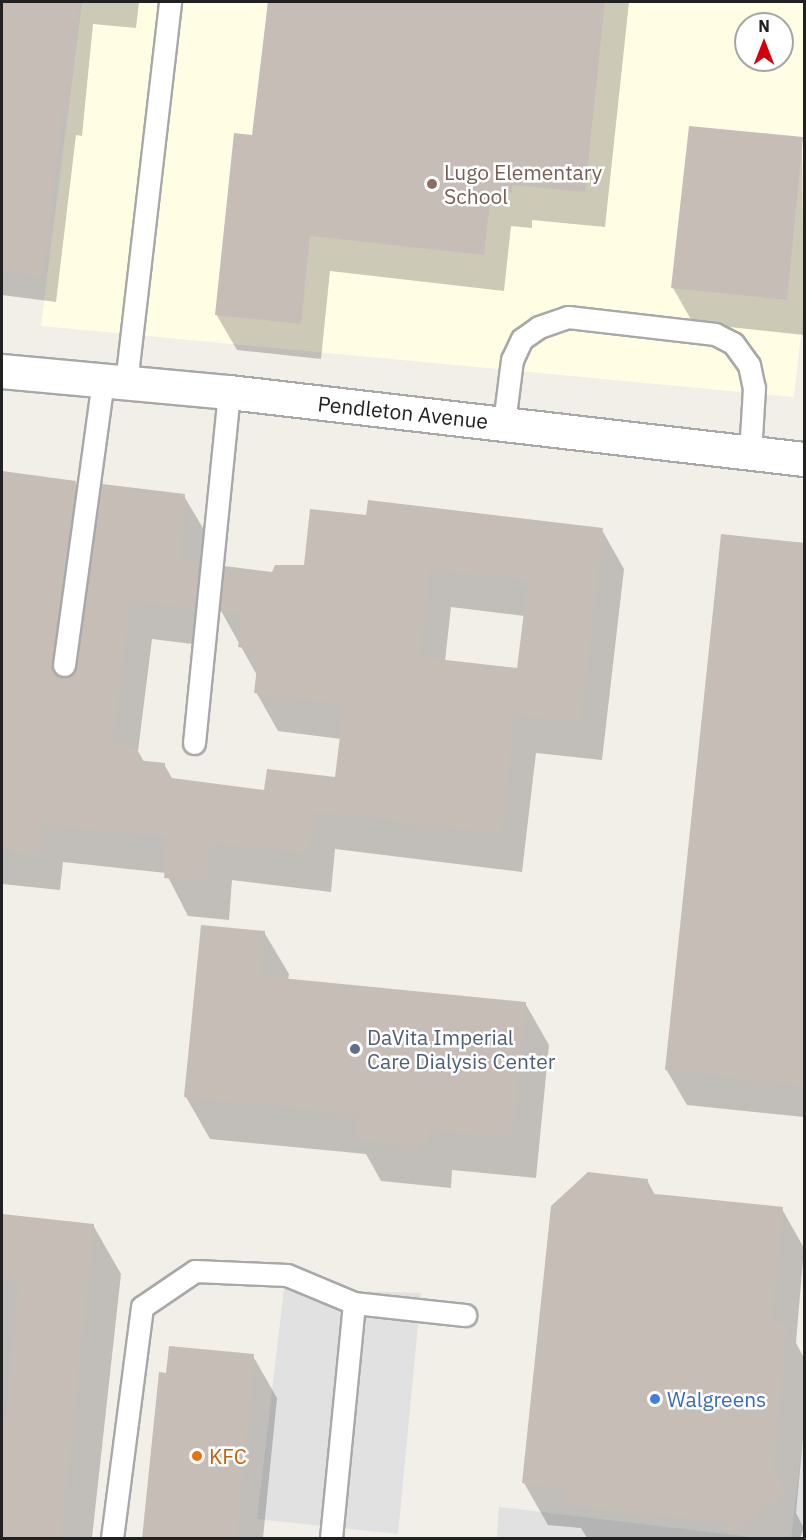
<!DOCTYPE html>
<style>
body{margin:0}
#map{position:relative;width:806px;height:1540px;overflow:hidden;background:#f2eee8;font-family:"IBM Plex Sans",sans-serif}
div>[style]{position:absolute}
.education>*{inset:0;background:#fffde4}
.parking>*{inset:0;background:#e1e1e1}
.shadow>*{inset:0;background:#0003}
.building>*{inset:0;background:#c7bdb7}
.roads{filter:drop-shadow(2px 0 #a8a8a8) drop-shadow(-2px 0 #a8a8a8) drop-shadow(0 2px #a8a8a8) drop-shadow(0 -2px #a8a8a8)}
.lane>*{height:21px;margin:-10.5px;padding:0 10.5px;transform-origin:10.5px;border-radius:10.5px;background:#fff}
.street>*{height:33px;margin:-16.5px;padding:0 16.5px;transform-origin:16.5px;border-radius:16.5px;background:#fff}
.dots>*{width:16px;height:16px;translate:-50% -50%;box-sizing:border-box;border:3px solid #fff;border-radius:50%}
span{translate:-50% -50%;white-space:nowrap;text-align:center;line-height:1.15;-webkit-text-stroke:5px #fff;paint-order:stroke}
.education-label{font-size:21px;color:#785e54}
.left{translate:0 -50%;text-align:left}
.street-label{font-size:21px;color:#212121}
.service-label{font-size:21px;color:#4e5e75}
.shop-label{font-size:21px;color:#366cbe}
.food-label{font-size:21px;color:#c56008}
.frame{position:absolute;inset:0;border:3px solid #212121;pointer-events:none}
.north{position:absolute;left:734px;top:12px;width:60px;height:60px;box-sizing:border-box;background:#fff;border:2px solid #a6a6a6;border-radius:50%;rotate:0deg;font-size:16px;font-weight:700;line-height:24px;text-align:center;color:#212121}
.north::after{content:'';display:block;margin:auto;width:21px;height:27px;background:#d3000c;clip-path:polygon(50% 0,100% 100%,50% 72%,0 100%)}
</style>
<div id="map">
<div class="education">
<i style="clip-path:polygon(evenodd,82px 2px,804px 2px,804px 307px,794px 397px,41px 326px,82px 2px,746px 24px,782px 24px,782px 60px,746px 60px,746px 24px)"></i>
</div>
<div class="parking">
<i style="clip-path:polygon(284px 1289px,421px 1293px,398px 1534px,257px 1519px)"></i>
<i style="clip-path:polygon(804px 1431px,804px 1538px,791px 1538px)"></i>
<i style="clip-path:polygon(499px 1507px,759px 1538px,497px 1538px)"></i>
</div>
<div class="shadow">
<i style="clip-path:polygon(2px 2px,139px 2px,136px 28px,93px 24px,82px 136px,76px 135px,56px 302px,2px 295px)"></i>
<i style="clip-path:polygon(268px 2px,629px 2px,605px 227px,532px 220px,532px 228px,511px 226px,504px 291px,330px 271px,321px 359px,237px 350px,216px 314px,253px 137px)"></i>
<i style="clip-path:polygon(802px 138px,804px 335px,693px 323px,673px 288px)"></i>
<i style="clip-path:polygon(evenodd,2px 473px,75px 483px,98px 522px,184px 496px,207px 535px,204px 573px,222px 605px,273px 574px,305px 566px,368px 517px,602px 530px,624px 569px,602px 760px,536px 753px,522px 872px,335px 849px,331px 892px,232px 880px,229px 920px,188px 916px,166px 873px,63px 862px,60px 890px,2px 884px,2px 473px,451px 607px,525px 616px,518px 670px,445px 661px,451px 607px,2px 473px,220px 609px,258px 677px,256px 692px,278px 731px,341px 739px,337px 778px,265px 791px,173px 780px,164px 764px,144px 762px,138px 751px,152px 639px,217px 647px,220px 609px)"></i>
<i style="clip-path:polygon(723px 536px,804px 543px,804px 1117px,687px 1105px,666px 1069px)"></i>
<i style="clip-path:polygon(264px 932px,289px 974px,288px 980px,525px 1003px,549px 1045px,536px 1178px,452px 1170px,451px 1188px,381px 1181px,366px 1154px,210px 1139px,186px 1097px)"></i>
<i style="clip-path:polygon(647px 1180px,655px 1195px,782px 1209px,804px 1248px,796px 1343px,804px 1358px,804px 1427px,796px 1513px,804px 1528px,800px 1538px,587px 1538px,581px 1528px,548px 1525px,524px 1483px)"></i>
<i style="clip-path:polygon(2px 1215px,93px 1225px,121px 1274px,92px 1538px,2px 1538px)"></i>
<i style="clip-path:polygon(253px 1356px,277px 1398px,263px 1538px,144px 1538px,168px 1375px)"></i>
</div>
<div class="building">
<i style="clip-path:polygon(2px 2px,79px 2px,68px 111px,62px 110px,42px 277px,2px 272px)"></i>
<i style="clip-path:polygon(268px 2px,605px 2px,585px 192px,512px 185px,512px 193px,491px 191px,484px 255px,310px 236px,301px 324px,215px 315px,234px 133px,252px 135px)"></i>
<i style="clip-path:polygon(689px 126px,803px 137px,787px 300px,671px 288px)"></i>
<i style="clip-path:polygon(evenodd,2px 471px,76px 481px,51px 663px,56px 675px,63px 678px,74px 673px,77px 667px,102px 484px,185px 494px,180px 560px,199px 563px,195px 608px,130px 600px,112px 745px,138px 748px,136px 760px,165px 763px,164px 777px,264px 790px,267px 769px,335px 777px,344px 704px,254px 693px,259px 650px,238px 647px,243px 614px,220px 611px,224px 566px,272px 572px,275px 565px,304px 565px,310px 509px,366px 515px,368px 500px,603px 528px,580px 721px,514px 714px,501px 833px,313px 811px,309px 853px,210px 842px,207px 882px,164px 878px,167px 837px,41px 824px,38px 855px,2px 850px,2px 471px,429px 568px,528px 580px,517px 668px,419px 657px,429px 568px)"></i>
<i style="clip-path:polygon(721px 534px,804px 543px,804px 1085px,665px 1070px)"></i>
<i style="clip-path:polygon(201px 925px,265px 931px,261px 976px,526px 1002px,512px 1137px,429px 1129px,427px 1146px,356px 1139px,358px 1114px,184px 1097px)"></i>
<i style="clip-path:polygon(588px 1172px,648px 1179px,646px 1193px,783px 1207px,770px 1323px,787px 1325px,772px 1474px,785px 1490px,731px 1531px,723px 1521px,566px 1505px,567px 1488px,522px 1483px,551px 1206px)"></i>
<i style="clip-path:polygon(2px 1214px,94px 1224px,60px 1539px,2px 1539px,2px 1449px,20px 1283px,2px 1281px)"></i>
<i style="clip-path:polygon(169px 1346px,254px 1354px,236px 1539px,142px 1539px,159px 1372px,166px 1373px)"></i>
</div>
<div class="roads">
<div class="lane">
<i style="left:126px;top:383px;width:384px;rotate:-83.4deg"></i>
<i style="left:504px;top:423px;width:64px;rotate:-82.8deg"></i>
<i style="left:512px;top:360px;width:23px;rotate:-65deg"></i>
<i style="left:522px;top:339px;width:21px;rotate:-35deg"></i>
<i style="left:539px;top:327px;width:31px;rotate:-19deg"></i>
<i style="left:568px;top:317px;width:148px;rotate:6.6deg"></i>
<i style="left:715px;top:334px;width:20px;rotate:27deg"></i>
<i style="left:733px;top:343px;width:27px;rotate:54deg"></i>
<i style="left:749px;top:365px;width:24px;rotate:78deg"></i>
<i style="left:754px;top:388px;width:65px;rotate:93.5deg"></i>
<i style="left:64px;top:665px;width:288px;rotate:-82.2deg"></i>
<i style="left:194px;top:743px;width:353px;rotate:-84.3deg"></i>
<i style="left:112px;top:1538px;width:233px;rotate:-82.6deg"></i>
<i style="left:142px;top:1307px;width:64px;rotate:-34.2deg"></i>
<i style="left:195px;top:1271px;width:92px;rotate:2.5deg"></i>
<i style="left:287px;top:1275px;width:73px;rotate:22.7deg"></i>
<i style="left:331px;top:1538px;width:236px;rotate:-84.4deg"></i>
<i style="left:354px;top:1303px;width:112px;rotate:6.2deg"></i>
</div>
<div class="street">
<i style="left:2px;top:371px;width:228px;rotate:5.3deg"></i>
<i style="left:229px;top:392px;width:579px;rotate:6.65deg"></i>
</div>
</div>
<div class="dots">
<i style="left:432px;top:184px;background:#8d6e63"></i>
<i style="left:355px;top:1049px;background:#5c6f8a"></i>
<i style="left:655px;top:1399px;background:#3f7fe0"></i>
<i style="left:197px;top:1456px;background:#e8710a"></i>
</div>
<div class="education-label">
<span class="left" style="left:444px;top:184px">Lugo Elementary<br>School</span>
</div>
<div class="street-label">
<span style="left:403px;top:412px;rotate:6deg">Pendleton Avenue</span>
</div>
<div class="service-label">
<span class="left" style="left:367px;top:1049px">DaVita Imperial<br>Care Dialysis Center</span>
</div>
<div class="shop-label">
<span class="left" style="left:667px;top:1399px">Walgreens</span>
</div>
<div class="food-label">
<span class="left" style="left:209px;top:1456px">KFC</span>
</div>
<div class="frame"></div>
<div class="north">N</div>
</div>
